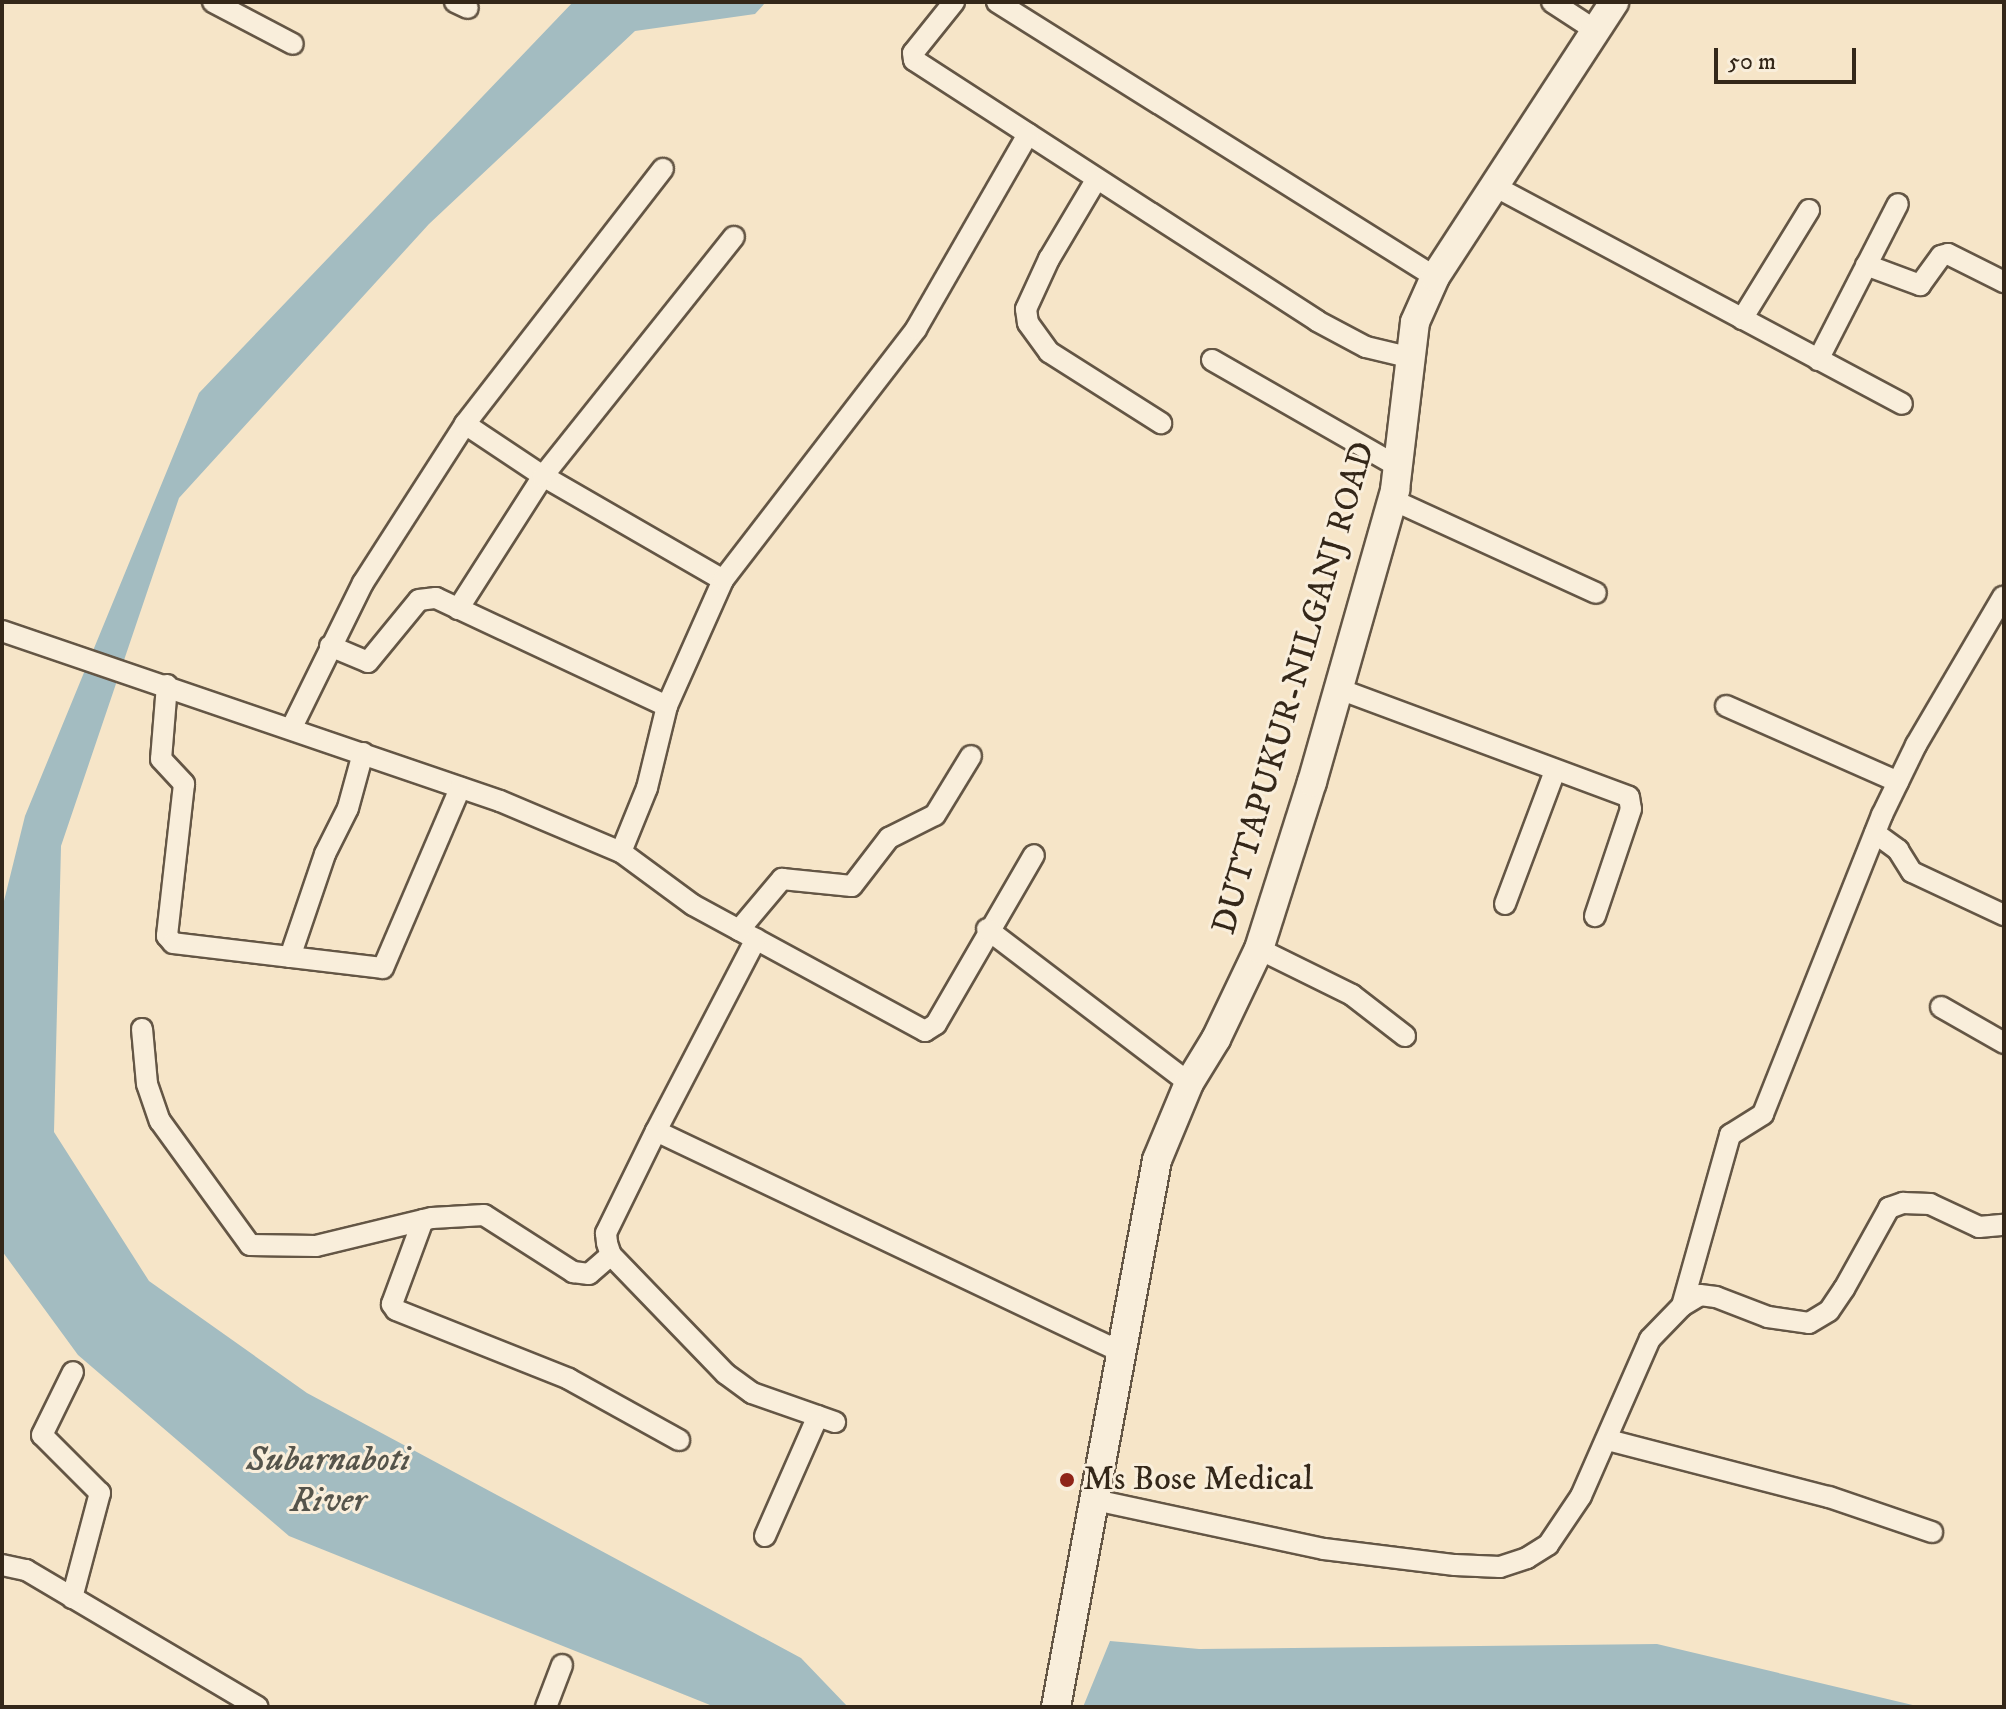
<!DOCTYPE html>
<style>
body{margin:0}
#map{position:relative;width:2006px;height:1709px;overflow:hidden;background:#f6e5c8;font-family:"IM FELL DW Pica",serif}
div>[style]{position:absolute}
.water>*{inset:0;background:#a3bcc1}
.roads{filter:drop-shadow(2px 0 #645645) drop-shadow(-2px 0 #645645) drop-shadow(0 2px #645645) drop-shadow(0 -2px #645645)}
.minor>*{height:20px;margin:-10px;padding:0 10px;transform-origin:10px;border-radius:10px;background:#f9eedb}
.secondary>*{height:28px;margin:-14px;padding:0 14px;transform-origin:14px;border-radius:14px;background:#f9eedb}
.dots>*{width:22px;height:22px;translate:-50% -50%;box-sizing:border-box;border:4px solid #f9eedb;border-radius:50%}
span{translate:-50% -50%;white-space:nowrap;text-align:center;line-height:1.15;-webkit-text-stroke:6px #f9eedb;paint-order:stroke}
.street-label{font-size:34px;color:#342719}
.poi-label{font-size:34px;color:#342719}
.left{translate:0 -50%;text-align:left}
.water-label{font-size:36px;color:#55544b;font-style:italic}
.frame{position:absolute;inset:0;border:4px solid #342719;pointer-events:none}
.scale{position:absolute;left:1714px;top:48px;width:142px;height:36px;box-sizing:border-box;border:4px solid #342719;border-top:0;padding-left:10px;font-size:24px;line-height:28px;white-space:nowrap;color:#342719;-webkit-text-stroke:6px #f9eedb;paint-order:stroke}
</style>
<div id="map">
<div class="water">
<i style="clip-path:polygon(573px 2px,766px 2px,755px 14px,635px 31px,429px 224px,179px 498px,61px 846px,54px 1132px,149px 1281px,307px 1393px,801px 1658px,848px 1707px,715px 1707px,289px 1536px,78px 1355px,2px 1251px,2px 909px,25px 816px,199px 393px)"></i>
<i style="clip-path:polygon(1110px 1641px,1199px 1649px,1657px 1644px,1921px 1707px,1083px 1707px)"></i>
</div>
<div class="roads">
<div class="minor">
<i style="left:213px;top:2px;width:90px;rotate:27.7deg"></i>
<i style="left:455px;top:2px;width:14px;rotate:25deg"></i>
<i style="left:954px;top:2px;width:65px;rotate:128.8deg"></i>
<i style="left:913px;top:53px;width:7px;rotate:82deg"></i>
<i style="left:914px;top:60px;width:480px;rotate:32.9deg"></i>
<i style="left:1317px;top:321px;width:55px;rotate:28deg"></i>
<i style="left:1366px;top:347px;width:43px;rotate:13.4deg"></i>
<i style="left:997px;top:2px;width:517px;rotate:32.12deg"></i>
<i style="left:1552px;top:2px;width:51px;rotate:33.1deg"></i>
<i style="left:1096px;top:180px;width:92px;rotate:120.7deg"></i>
<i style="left:1049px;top:259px;width:55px;rotate:114.7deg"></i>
<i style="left:1026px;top:309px;width:14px;rotate:82deg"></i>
<i style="left:1028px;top:323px;width:36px;rotate:54deg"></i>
<i style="left:1049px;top:352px;width:133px;rotate:32.4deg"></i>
<i style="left:1496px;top:187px;width:460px;rotate:28.1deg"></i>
<i style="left:1866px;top:265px;width:58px;rotate:20.3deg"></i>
<i style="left:1920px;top:285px;width:36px;rotate:-54deg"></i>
<i style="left:1941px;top:256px;width:7px;rotate:-16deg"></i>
<i style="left:1948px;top:254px;width:63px;rotate:26.6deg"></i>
<i style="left:1742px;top:319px;width:128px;rotate:-58.4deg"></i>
<i style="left:1212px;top:360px;width:215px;rotate:29.8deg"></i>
<i style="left:1818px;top:360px;width:175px;rotate:-62.9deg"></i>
<i style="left:465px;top:424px;width:94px;rotate:33.7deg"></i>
<i style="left:543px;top:476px;width:208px;rotate:30deg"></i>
<i style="left:1393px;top:500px;width:223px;rotate:24.6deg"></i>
<i style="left:458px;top:609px;width:158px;rotate:-57.4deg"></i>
<i style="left:543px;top:476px;width:306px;rotate:-51.4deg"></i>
<i style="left:2px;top:631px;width:526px;rotate:18.85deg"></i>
<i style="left:500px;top:801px;width:131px;rotate:22.9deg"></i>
<i style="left:621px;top:852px;width:89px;rotate:36.4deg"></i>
<i style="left:693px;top:905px;width:264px;rotate:28.5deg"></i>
<i style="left:925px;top:1031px;width:13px;rotate:-32deg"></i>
<i style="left:936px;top:1024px;width:195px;rotate:-59.9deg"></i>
<i style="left:330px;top:646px;width:41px;rotate:22.8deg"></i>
<i style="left:368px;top:662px;width:80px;rotate:-50.6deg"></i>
<i style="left:419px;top:600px;width:17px;rotate:-7deg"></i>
<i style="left:436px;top:598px;width:255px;rotate:25.1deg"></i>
<i style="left:167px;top:685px;width:74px;rotate:94.6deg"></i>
<i style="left:161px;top:759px;width:34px;rotate:47deg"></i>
<i style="left:184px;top:784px;width:153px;rotate:96.4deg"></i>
<i style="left:167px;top:936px;width:9px;rotate:49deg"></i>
<i style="left:173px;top:943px;width:211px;rotate:6.8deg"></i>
<i style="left:383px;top:968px;width:196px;rotate:-66.8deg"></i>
<i style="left:1339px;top:689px;width:309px;rotate:20.4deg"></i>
<i style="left:1629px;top:797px;width:12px;rotate:81deg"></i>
<i style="left:1631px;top:809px;width:113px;rotate:108.6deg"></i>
<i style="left:1726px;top:706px;width:188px;rotate:23.8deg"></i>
<i style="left:292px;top:727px;width:161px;rotate:-63.8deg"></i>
<i style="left:363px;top:583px;width:189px;rotate:-57.3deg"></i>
<i style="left:465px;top:424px;width:323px;rotate:-52.2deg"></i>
<i style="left:1875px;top:833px;width:29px;rotate:36deg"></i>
<i style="left:1898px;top:850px;width:26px;rotate:58deg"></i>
<i style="left:1912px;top:872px;width:102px;rotate:25.1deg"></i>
<i style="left:621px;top:852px;width:69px;rotate:-67.9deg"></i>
<i style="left:647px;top:788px;width:84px;rotate:-76.3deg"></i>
<i style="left:667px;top:706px;width:138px;rotate:-66deg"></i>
<i style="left:723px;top:580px;width:317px;rotate:-52.4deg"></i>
<i style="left:916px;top:329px;width:225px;rotate:-60.1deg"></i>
<i style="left:1505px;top:904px;width:142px;rotate:-69.4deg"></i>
<i style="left:987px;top:929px;width:254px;rotate:37.3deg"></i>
<i style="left:739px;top:930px;width:67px;rotate:-49.9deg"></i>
<i style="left:782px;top:879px;width:70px;rotate:5.7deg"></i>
<i style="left:852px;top:886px;width:61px;rotate:-52.4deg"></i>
<i style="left:889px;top:838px;width:51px;rotate:-26.6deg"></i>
<i style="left:935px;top:815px;width:69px;rotate:-58.6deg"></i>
<i style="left:756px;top:939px;width:216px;rotate:117.5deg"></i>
<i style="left:656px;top:1131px;width:114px;rotate:116.1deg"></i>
<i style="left:606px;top:1233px;width:10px;rotate:84deg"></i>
<i style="left:607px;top:1243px;width:13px;rotate:72deg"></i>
<i style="left:611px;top:1255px;width:165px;rotate:46deg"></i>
<i style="left:726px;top:1374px;width:32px;rotate:36deg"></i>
<i style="left:752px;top:1393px;width:88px;rotate:19.3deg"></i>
<i style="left:1259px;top:949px;width:104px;rotate:26.3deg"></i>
<i style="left:1352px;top:995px;width:67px;rotate:37.7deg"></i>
<i style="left:290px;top:957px;width:109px;rotate:-71.2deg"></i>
<i style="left:325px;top:854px;width:51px;rotate:-63.4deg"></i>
<i style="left:348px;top:808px;width:57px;rotate:-74.7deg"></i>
<i style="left:1941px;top:1007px;width:73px;rotate:29.7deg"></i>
<i style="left:142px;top:1029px;width:55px;rotate:84.8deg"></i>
<i style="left:147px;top:1084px;width:39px;rotate:71deg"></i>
<i style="left:160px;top:1121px;width:153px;rotate:54deg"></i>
<i style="left:250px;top:1245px;width:66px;rotate:0.9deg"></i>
<i style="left:316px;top:1246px;width:119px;rotate:-13.6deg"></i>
<i style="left:432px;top:1218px;width:52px;rotate:-3.3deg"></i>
<i style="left:484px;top:1215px;width:106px;rotate:32.6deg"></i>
<i style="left:573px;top:1272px;width:16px;rotate:7deg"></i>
<i style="left:589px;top:1274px;width:29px;rotate:-41deg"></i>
<i style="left:656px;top:1131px;width:515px;rotate:25.42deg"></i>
<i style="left:423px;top:1220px;width:90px;rotate:110.3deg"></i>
<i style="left:392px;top:1304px;width:7px;rotate:56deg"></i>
<i style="left:396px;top:1310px;width:186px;rotate:21.7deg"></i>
<i style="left:569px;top:1379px;width:126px;rotate:29deg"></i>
<i style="left:1682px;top:1306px;width:178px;rotate:-74.3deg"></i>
<i style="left:1730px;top:1135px;width:39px;rotate:-32deg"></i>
<i style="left:1763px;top:1114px;width:322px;rotate:-68.3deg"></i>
<i style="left:1882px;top:815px;width:78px;rotate:-64.1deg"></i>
<i style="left:1916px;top:745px;width:172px;rotate:-59.6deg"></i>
<i style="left:1608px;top:1440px;width:228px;rotate:14.5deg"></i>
<i style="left:1829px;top:1497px;width:109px;rotate:18.8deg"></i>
<i style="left:1095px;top:1500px;width:234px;rotate:12.1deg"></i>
<i style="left:1324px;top:1549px;width:132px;rotate:7deg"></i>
<i style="left:1455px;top:1565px;width:45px;rotate:2.5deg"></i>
<i style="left:1500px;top:1567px;width:28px;rotate:-18deg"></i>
<i style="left:1527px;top:1558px;width:25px;rotate:-32deg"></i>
<i style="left:1548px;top:1545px;width:59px;rotate:-56deg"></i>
<i style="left:1581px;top:1496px;width:171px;rotate:-66.3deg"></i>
<i style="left:1650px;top:1339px;width:46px;rotate:-45.9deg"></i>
<i style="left:1682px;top:1306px;width:21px;rotate:-31deg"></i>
<i style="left:1700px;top:1295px;width:16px;rotate:7deg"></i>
<i style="left:1716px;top:1297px;width:56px;rotate:21deg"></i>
<i style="left:1768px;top:1317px;width:41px;rotate:8.3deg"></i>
<i style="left:1809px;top:1323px;width:23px;rotate:-31deg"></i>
<i style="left:1829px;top:1311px;width:27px;rotate:-56deg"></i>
<i style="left:1844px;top:1289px;width:93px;rotate:-60.9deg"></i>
<i style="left:1889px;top:1208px;width:15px;rotate:-20deg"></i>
<i style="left:1903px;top:1203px;width:27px;rotate:2deg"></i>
<i style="left:1930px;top:1204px;width:54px;rotate:25.1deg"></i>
<i style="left:1979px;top:1227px;width:25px;rotate:-5deg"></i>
<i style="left:765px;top:1536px;width:131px;rotate:-66.2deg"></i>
<i style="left:2px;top:1565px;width:25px;rotate:12deg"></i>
<i style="left:26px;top:1570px;width:269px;rotate:30.6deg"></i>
<i style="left:72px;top:1598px;width:109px;rotate:-75.1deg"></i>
<i style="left:100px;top:1493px;width:82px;rotate:-135deg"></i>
<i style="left:42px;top:1435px;width:70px;rotate:-63.8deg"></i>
<i style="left:546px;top:1707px;width:45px;rotate:-69.1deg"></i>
</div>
<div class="secondary">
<i style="left:1056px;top:1707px;width:556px;rotate:-79.54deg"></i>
<i style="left:1157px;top:1160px;width:83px;rotate:-67.4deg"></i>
<i style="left:1189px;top:1083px;width:52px;rotate:-58.5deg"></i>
<i style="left:1216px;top:1039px;width:100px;rotate:-64.5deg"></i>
<i style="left:1259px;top:949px;width:175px;rotate:-72.4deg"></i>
<i style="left:1312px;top:782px;width:304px;rotate:-74.1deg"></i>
<i style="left:1395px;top:490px;width:169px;rotate:-83.2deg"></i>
<i style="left:1415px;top:322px;width:49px;rotate:-66deg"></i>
<i style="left:1435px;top:277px;width:328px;rotate:-56.9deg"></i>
</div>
</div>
<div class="dots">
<i style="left:1067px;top:1480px;background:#8f2418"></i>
</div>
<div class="street-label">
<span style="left:1294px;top:688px;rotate:-74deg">DUTTAPUKUR-NILGANJ ROAD</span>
</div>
<div class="poi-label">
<span class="left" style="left:1083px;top:1480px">Ms Bose Medical</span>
</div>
<div class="water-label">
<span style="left:328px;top:1480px">Subarnaboti<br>River</span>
</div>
<div class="frame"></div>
<div class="scale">50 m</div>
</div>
